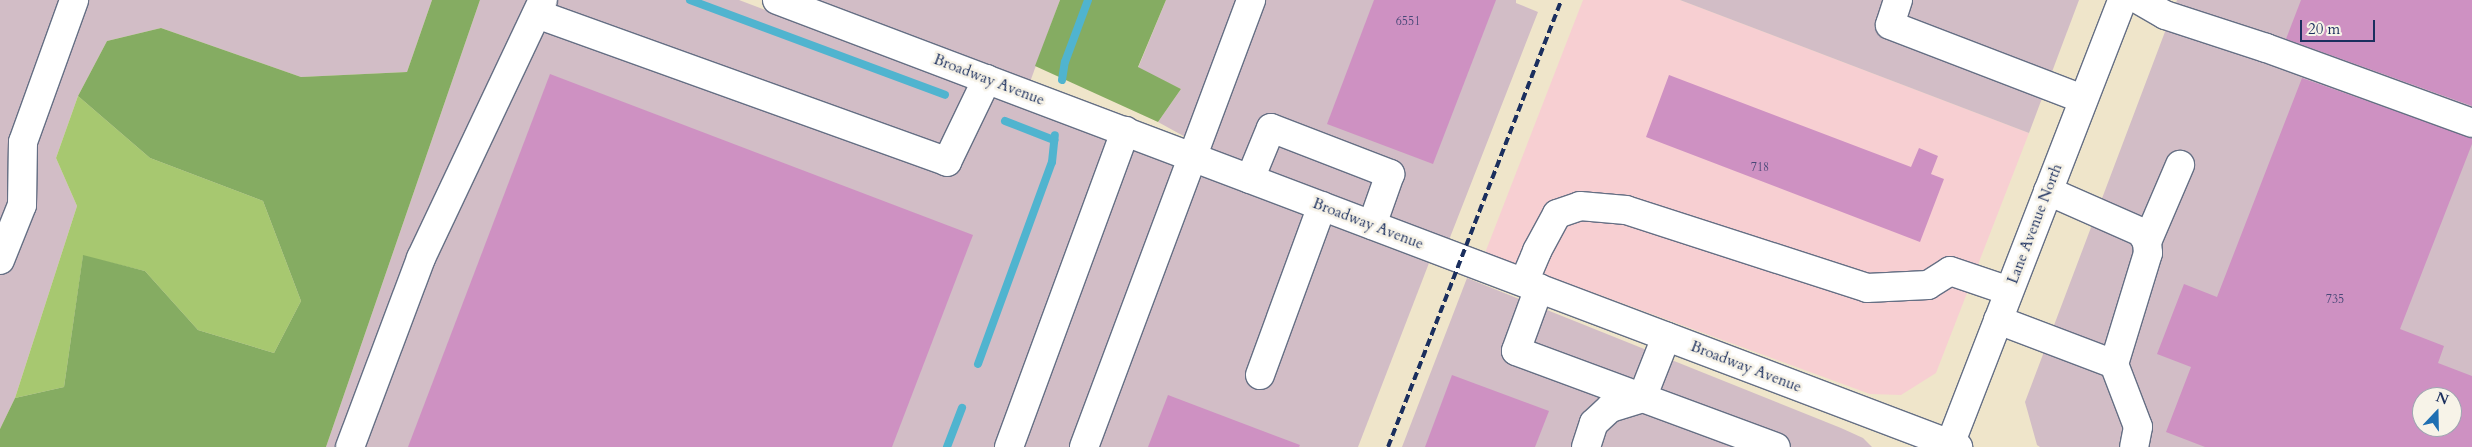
<!DOCTYPE html>
<style>
body{margin:0}
#map{position:relative;width:2472px;height:447px;overflow:hidden;background:#efe5ca;font-family:Cardo,serif}
div>[style]{position:absolute}
.built>*{inset:0;background:#f7cfd2}
.industrial>*{inset:0;background:#d2bdc6}
.green>*{inset:0;background:#a7c870}
.forest>*{inset:0;background:#85ac62}
.stream>*{height:8px;margin:-4px;padding:0 4px;transform-origin:4px;border-radius:4px;background:#50b4cf}
.building>*{inset:0;background:#ce91c2}
.roads{filter:drop-shadow(1px 0 #656f84) drop-shadow(-1px 0 #656f84) drop-shadow(0 1px #656f84) drop-shadow(0 -1px #656f84)}
.minor>*{height:28px;margin:-14px;padding:0 14px;transform-origin:14px;border-radius:14px;background:#fff}
.major>*{height:28px;margin:-14px;padding:0 14px;transform-origin:14px;border-radius:14px;background:#fff}
.rail>*{height:4px;margin-top:-2px;transform-origin:0;background:repeating-linear-gradient(90deg,#1b2f5e 0 8px,transparent 0 12px)}
span{translate:-50% -50%;white-space:nowrap;text-align:center;line-height:1.15;-webkit-text-stroke:5px #f7f3e8;paint-order:stroke}
.number-label{font-size:12px;color:#484877}
.number-label span{-webkit-text-stroke-width:0}
.street-label{font-size:15px;color:#1b2f5e}
.north{position:absolute;left:2412px;top:387px;width:50px;height:50px;box-sizing:border-box;background:#f7f3e8;border:1px solid #9fa5b1;border-radius:50%;rotate:21deg;font-size:14px;font-weight:700;line-height:20px;text-align:center;color:#1b2f5e}
.north::after{content:'';display:block;margin:auto;width:18px;height:22px;background:#1f6fb2;clip-path:polygon(50% 0,100% 100%,50% 72%,0 100%)}
.scale{position:absolute;left:2300px;top:20px;width:75px;height:22px;box-sizing:border-box;border:2px solid #1b2f5e;border-top:0;padding-left:6px;font-size:15px;line-height:18px;white-space:nowrap;color:#1b2f5e;-webkit-text-stroke:4px #f7f3e8;paint-order:stroke}
</style>
<div id="map">
<div class="built">
<i style="clip-path:polygon(1583px 0,1680px 0,2029px 133px,1936px 373px,1901px 395px,1870px 394px,1485px 253px)"></i>
</div>
<div class="industrial">
<i style="clip-path:polygon(0 0,432px 0,407px 72px,301px 77px,161px 28px,107px 41px,78px 96px,56px 158px,77px 206px,15px 398px,0 429px)"></i>
<i style="clip-path:polygon(480px 0,739px 0,1429px 263px,1358px 447px,326px 447px)"></i>
<i style="clip-path:polygon(811px 0,1060px 0,1030px 82px)"></i>
<i style="clip-path:polygon(1166px 0,1516px 0,1516px 3px,1538px 12px,1449px 240px,1220px 156px,1158px 122px,1181px 89px,1138px 68px)"></i>
<i style="clip-path:polygon(1680px 0,2079px 0,2029px 133px)"></i>
<i style="clip-path:polygon(evenodd,2177px 0,2472px 0,2472px 447px,2040px 447px,2037px 445px,2025px 402px,2177px 0,2422px 397px,2452px 397px,2452px 427px,2422px 427px,2422px 397px)"></i>
<i style="clip-path:polygon(1467px 278px,1841px 428px,1863px 438px,1872px 447px,1402px 447px)"></i>
</div>
<div class="green">
<i style="clip-path:polygon(78px 96px,150px 158px,263px 201px,301px 301px,274px 353px,198px 330px,145px 271px,83px 256px,64px 387px,15px 398px,77px 206px,56px 158px)"></i>
</div>
<div class="forest">
<i style="clip-path:polygon(432px 0,480px 0,326px 447px,0 447px,0 429px,15px 398px,64px 387px,83px 255px,145px 271px,198px 330px,274px 353px,301px 301px,263px 201px,150px 158px,78px 96px,107px 41px,161px 28px,301px 77px,407px 72px)"></i>
<i style="clip-path:polygon(1060px 0,1166px 0,1138px 67px,1181px 89px,1158px 122px,1035px 66px)"></i>
</div>
<div class="stream">
<i style="left:690px;top:0;width:272px;rotate:20.4deg"></i>
<i style="left:1062px;top:80px;width:18px;rotate:-81deg"></i>
<i style="left:1065px;top:62px;width:66px;rotate:-69.6deg"></i>
<i style="left:1005px;top:121px;width:53px;rotate:21.2deg"></i>
<i style="left:978px;top:364px;width:215px;rotate:-69.9deg"></i>
<i style="left:1052px;top:162px;width:27px;rotate:-84deg"></i>
<i style="left:947px;top:447px;width:42px;rotate:-69deg"></i>
</div>
<div class="building">
<i style="clip-path:polygon(1374px 0,1496px 0,1433px 164px,1327px 124px)"></i>
<i style="clip-path:polygon(2301px 0,2472px 0,2472px 106px,2286px 39px)"></i>
<i style="clip-path:polygon(550px 74px,973px 235px,892px 447px,408px 447px)"></i>
<i style="clip-path:polygon(1669px 75px,1911px 167px,1919px 148px,1938px 156px,1931px 174px,1944px 179px,1920px 242px,1646px 137px)"></i>
<i style="clip-path:polygon(evenodd,2302px 78px,2472px 138px,2472px 144px,2400px 329px,2444px 346px,2438px 363px,2472px 376px,2472px 447px,2205px 447px,2166px 432px,2191px 367px,2157px 354px,2184px 284px,2217px 297px,2302px 78px,2422px 397px,2452px 397px,2452px 427px,2422px 427px,2422px 397px)"></i>
<i style="clip-path:polygon(1452px 375px,1549px 411px,1535px 447px,1425px 447px)"></i>
<i style="clip-path:polygon(1168px 395px,1300px 445px,1299px 447px,1148px 447px)"></i>
</div>
<div class="roads">
<div class="minor">
<i style="left:777px;top:0;width:1263px;rotate:20.73deg"></i>
<i style="left:1898px;top:0;width:26px;rotate:108deg"></i>
<i style="left:1890px;top:25px;width:207px;rotate:21deg"></i>
<i style="left:2139px;top:0;width:30px;rotate:30deg"></i>
<i style="left:2165px;top:15px;width:106px;rotate:18.1deg"></i>
<i style="left:2266px;top:48px;width:219px;rotate:20deg"></i>
<i style="left:537px;top:14px;width:436px;rotate:19.8deg"></i>
<i style="left:947px;top:162px;width:92px;rotate:-64.3deg"></i>
<i style="left:1250px;top:179px;width:55px;rotate:-67.6deg"></i>
<i style="left:1271px;top:128px;width:128px;rotate:21.1deg"></i>
<i style="left:1390px;top:174px;width:54px;rotate:109.4deg"></i>
<i style="left:2048px;top:191px;width:102px;rotate:23.8deg"></i>
<i style="left:2141px;top:232px;width:12px;rotate:59deg"></i>
<i style="left:2147px;top:242px;width:11px;rotate:85deg"></i>
<i style="left:2148px;top:253px;width:116px;rotate:107deg"></i>
<i style="left:2114px;top:364px;width:67px;rotate:69.1deg"></i>
<i style="left:2138px;top:427px;width:20px;rotate:101deg"></i>
<i style="left:2147px;top:242px;width:84px;rotate:-66.8deg"></i>
<i style="left:0;top:260px;width:59px;rotate:-68.2deg"></i>
<i style="left:22px;top:205px;width:63px;rotate:-89.1deg"></i>
<i style="left:23px;top:142px;width:151px;rotate:-70.2deg"></i>
<i style="left:1524px;top:282px;width:34px;rotate:-67deg"></i>
<i style="left:1537px;top:251px;width:42px;rotate:-61.6deg"></i>
<i style="left:1557px;top:214px;width:24px;rotate:-19deg"></i>
<i style="left:1580px;top:206px;width:46px;rotate:5deg"></i>
<i style="left:1626px;top:210px;width:253px;rotate:17.9deg"></i>
<i style="left:1867px;top:288px;width:61px;rotate:-2.8deg"></i>
<i style="left:1928px;top:285px;width:26px;rotate:-32deg"></i>
<i style="left:1950px;top:271px;width:62px;rotate:18.7deg"></i>
<i style="left:1539px;top:288px;width:67px;rotate:110.1deg"></i>
<i style="left:1516px;top:351px;width:277px;rotate:20.3deg"></i>
<i style="left:1998px;top:320px;width:124px;rotate:20.8deg"></i>
<i style="left:1260px;top:375px;width:180px;rotate:-69.9deg"></i>
<i style="left:350px;top:447px;width:202px;rotate:-69.4deg"></i>
<i style="left:421px;top:258px;width:285px;rotate:-64.7deg"></i>
<i style="left:1009px;top:447px;width:337px;rotate:-69.8deg"></i>
<i style="left:1084px;top:447px;width:477px;rotate:-69.5deg"></i>
<i style="left:1586px;top:447px;width:25px;rotate:-72deg"></i>
<i style="left:1594px;top:423px;width:22px;rotate:-43deg"></i>
<i style="left:1610px;top:408px;width:34px;rotate:-17deg"></i>
<i style="left:1642px;top:398px;width:66px;rotate:-68.5deg"></i>
</div>
<div class="major">
<i style="left:1949px;top:447px;width:479px;rotate:-68.8deg"></i>
</div>
</div>
<div class="rail">
<i style="left:1388px;top:447px;width:479px;rotate:-68.8deg"></i>
</div>
<div class="number-label">
<span style="left:1408px;top:22px">6551</span>
<span style="left:1760px;top:168px">718</span>
<span style="left:2335px;top:300px">735</span>
</div>
<div class="street-label">
<span style="left:989px;top:80px;rotate:21deg">Broadway Avenue</span>
<span style="left:1368px;top:224px;rotate:21deg">Broadway Avenue</span>
<span style="left:2035px;top:224px;rotate:-69deg">Lane Avenue North</span>
<span style="left:1746px;top:367px;rotate:21deg">Broadway Avenue</span>
</div>
<div class="north">N</div>
<div class="scale">20 m</div>
</div>
